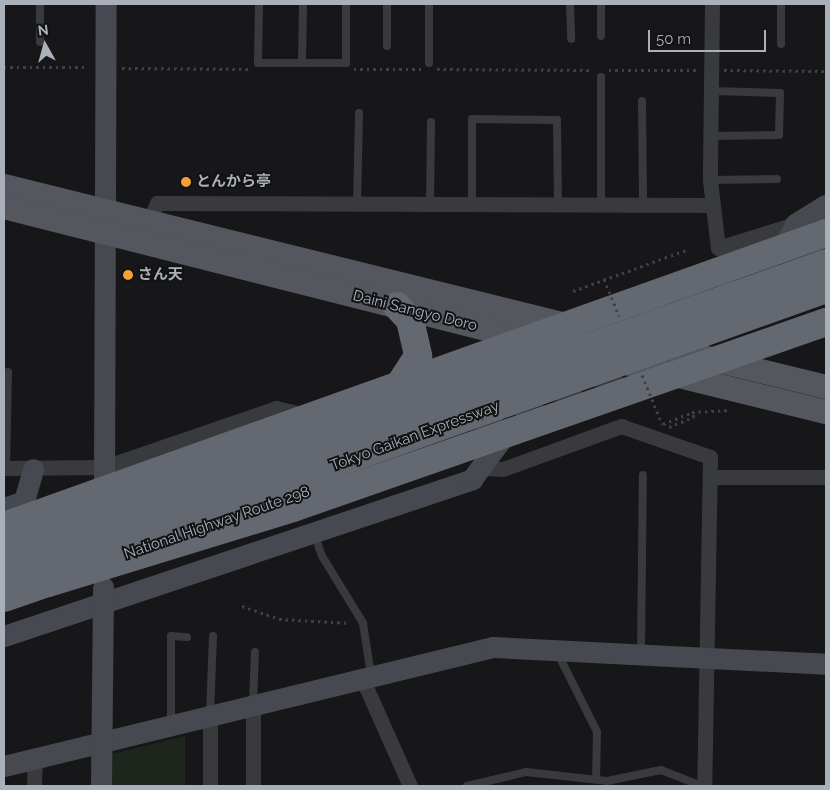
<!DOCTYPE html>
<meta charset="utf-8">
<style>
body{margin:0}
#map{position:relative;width:830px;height:790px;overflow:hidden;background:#171719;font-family:Raleway,"Noto Sans JP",sans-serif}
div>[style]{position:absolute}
.green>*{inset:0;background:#1d251d}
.highway-tunnel>*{height:28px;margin-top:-14px;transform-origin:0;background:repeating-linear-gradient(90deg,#343639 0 28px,transparent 0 42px)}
.path>*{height:3px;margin-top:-1.5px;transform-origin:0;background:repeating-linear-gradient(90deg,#3e4145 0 2.5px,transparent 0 6.5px)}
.lane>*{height:8px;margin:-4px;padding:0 4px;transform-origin:4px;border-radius:4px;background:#383a3e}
.street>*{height:15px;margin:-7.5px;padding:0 7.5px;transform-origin:7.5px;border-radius:7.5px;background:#383a3e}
.secondary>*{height:21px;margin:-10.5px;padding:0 10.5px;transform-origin:10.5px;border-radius:10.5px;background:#46494f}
.primary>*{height:24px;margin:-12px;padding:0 12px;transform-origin:12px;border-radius:12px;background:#54575e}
.highway>*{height:28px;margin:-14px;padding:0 14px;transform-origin:14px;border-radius:14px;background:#646870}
.path-bridge>*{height:3px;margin-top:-1.5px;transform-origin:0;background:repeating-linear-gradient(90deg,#3e4145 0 2.5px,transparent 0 6.5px)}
.highway-bridge>*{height:28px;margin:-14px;padding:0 14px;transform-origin:14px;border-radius:14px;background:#646870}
.dots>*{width:14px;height:14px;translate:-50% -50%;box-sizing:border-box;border:2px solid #121214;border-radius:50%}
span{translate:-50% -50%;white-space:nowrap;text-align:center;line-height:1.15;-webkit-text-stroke:4px #121214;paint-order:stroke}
.poi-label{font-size:15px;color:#a9b0b9;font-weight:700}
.left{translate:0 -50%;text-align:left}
.street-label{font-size:15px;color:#a9b0b9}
.frame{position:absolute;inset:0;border:5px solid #a9b0b9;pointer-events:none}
.north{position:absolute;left:20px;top:20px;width:50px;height:50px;-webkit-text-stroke:4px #121214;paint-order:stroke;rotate:353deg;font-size:14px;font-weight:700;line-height:20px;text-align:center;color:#a9b0b9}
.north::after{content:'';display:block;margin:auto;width:18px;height:22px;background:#a9b0b9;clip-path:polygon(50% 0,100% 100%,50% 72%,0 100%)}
.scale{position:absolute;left:648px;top:30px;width:118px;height:22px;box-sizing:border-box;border:2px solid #a9b0b9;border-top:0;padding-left:6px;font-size:15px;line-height:18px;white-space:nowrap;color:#a9b0b9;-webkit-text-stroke:4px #121214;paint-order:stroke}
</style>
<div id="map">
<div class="green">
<i style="clip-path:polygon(185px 736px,185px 786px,111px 786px,111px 754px)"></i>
</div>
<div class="highway-tunnel">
<i style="left:640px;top:314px;width:100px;rotate:-19.3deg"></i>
<i style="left:477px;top:430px;width:198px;rotate:-20.1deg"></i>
</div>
<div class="path">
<i style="left:4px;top:67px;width:84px"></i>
<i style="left:122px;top:68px;width:129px;rotate:0.4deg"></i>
<i style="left:354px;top:69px;width:67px"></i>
<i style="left:437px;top:69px;width:156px;rotate:0.4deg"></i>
<i style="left:609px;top:70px;width:89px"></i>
<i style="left:724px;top:70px;width:102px;rotate:0.6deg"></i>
<i style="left:573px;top:291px;width:120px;rotate:-19.9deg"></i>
<i style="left:663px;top:424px;width:31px;rotate:-22deg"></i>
<i style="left:692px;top:412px;width:35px;rotate:-3deg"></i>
<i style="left:669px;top:427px;width:27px;rotate:-22deg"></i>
<i style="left:694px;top:417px;width:5px;rotate:-112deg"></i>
<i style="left:242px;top:606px;width:39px;rotate:19deg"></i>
<i style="left:279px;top:619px;width:71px;rotate:3.2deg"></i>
</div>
<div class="lane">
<i style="left:259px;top:4px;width:59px;rotate:91deg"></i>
<i style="left:258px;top:63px;width:88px"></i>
<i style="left:346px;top:63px;width:59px;rotate:-90deg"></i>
<i style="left:570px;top:4px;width:35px;rotate:88deg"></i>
<i style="left:781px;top:4px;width:40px;rotate:90deg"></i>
<i style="left:601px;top:36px;width:32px;rotate:-90deg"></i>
<i style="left:40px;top:42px;width:38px;rotate:-90deg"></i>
<i style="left:387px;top:46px;width:42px;rotate:-90deg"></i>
<i style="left:302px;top:63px;width:59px;rotate:-89deg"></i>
<i style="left:429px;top:63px;width:59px;rotate:-90deg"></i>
<i style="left:642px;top:101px;width:104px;rotate:89.4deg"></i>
<i style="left:712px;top:136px;width:67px;rotate:-0.9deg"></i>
<i style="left:779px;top:135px;width:42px;rotate:-88.6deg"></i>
<i style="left:780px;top:93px;width:68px;rotate:-178.3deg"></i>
<i style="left:710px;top:180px;width:67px;rotate:-0.9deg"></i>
<i style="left:357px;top:204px;width:91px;rotate:-88.7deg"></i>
<i style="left:601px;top:204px;width:127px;rotate:-90deg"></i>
<i style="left:430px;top:205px;width:83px;rotate:-89.3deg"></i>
<i style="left:472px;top:205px;width:86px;rotate:-90deg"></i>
<i style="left:472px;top:119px;width:85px;rotate:0.7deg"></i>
<i style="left:557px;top:120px;width:84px;rotate:89.3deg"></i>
<i style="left:6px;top:468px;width:96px;rotate:-88.8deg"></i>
<i style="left:314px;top:533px;width:24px;rotate:71deg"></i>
<i style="left:322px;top:556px;width:79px;rotate:58.5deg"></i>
<i style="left:363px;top:623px;width:53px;rotate:81.3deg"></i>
<i style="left:641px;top:653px;width:178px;rotate:-89.4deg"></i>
<i style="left:558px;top:654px;width:87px;rotate:63.4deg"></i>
<i style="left:597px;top:732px;width:47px;rotate:91.2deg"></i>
<i style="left:253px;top:703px;width:51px;rotate:-87.8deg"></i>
<i style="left:210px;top:714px;width:78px;rotate:-87.8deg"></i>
<i style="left:171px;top:724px;width:88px;rotate:-90deg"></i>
<i style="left:171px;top:636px;width:16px;rotate:4deg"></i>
<i style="left:467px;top:786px;width:61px;rotate:-13.3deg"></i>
<i style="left:526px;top:772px;width:81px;rotate:6.3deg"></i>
<i style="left:607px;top:781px;width:55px;rotate:-11.5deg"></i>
<i style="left:661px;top:770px;width:44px;rotate:21.3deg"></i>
</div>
<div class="street">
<i style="left:712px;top:4px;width:176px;rotate:90.7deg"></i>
<i style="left:710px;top:180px;width:68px;rotate:83.3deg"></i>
<i style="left:718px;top:248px;width:81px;rotate:-17.3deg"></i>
<i style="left:149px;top:221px;width:20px;rotate:-66deg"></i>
<i style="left:157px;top:203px;width:556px;rotate:0.21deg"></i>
<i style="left:4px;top:468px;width:100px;rotate:-0.6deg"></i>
<i style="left:104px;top:467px;width:182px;rotate:-18.9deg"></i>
<i style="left:276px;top:408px;width:32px;rotate:13deg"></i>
<i style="left:483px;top:468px;width:20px;rotate:3deg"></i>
<i style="left:503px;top:469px;width:126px;rotate:-20deg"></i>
<i style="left:621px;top:426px;width:94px;rotate:19.2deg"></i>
<i style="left:710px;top:457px;width:329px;rotate:91deg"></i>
<i style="left:710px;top:477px;width:116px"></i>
<i style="left:362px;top:678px;width:118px;rotate:66deg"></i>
<i style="left:253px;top:705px;width:81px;rotate:90deg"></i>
<i style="left:34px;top:786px;width:28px;rotate:-88deg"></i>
<i style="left:210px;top:786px;width:71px;rotate:-90deg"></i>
</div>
<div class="secondary">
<i style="left:782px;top:250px;width:29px;rotate:-63deg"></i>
<i style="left:795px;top:224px;width:36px;rotate:-32deg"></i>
<i style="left:104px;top:480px;width:476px;rotate:-89.8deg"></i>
<i style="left:4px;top:508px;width:21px;rotate:-19deg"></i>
<i style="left:24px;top:501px;width:33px;rotate:-74deg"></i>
<i style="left:4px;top:636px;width:494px;rotate:-18.5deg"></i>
<i style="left:472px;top:479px;width:57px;rotate:-53.5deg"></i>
<i style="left:4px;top:766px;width:503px;rotate:-13.68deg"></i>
<i style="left:493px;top:647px;width:333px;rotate:2.9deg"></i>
<i style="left:101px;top:786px;width:199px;rotate:-89.4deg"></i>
</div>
<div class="primary">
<i style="left:4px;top:186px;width:587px;rotate:13.89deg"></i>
<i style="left:4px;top:207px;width:546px;rotate:14.21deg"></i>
<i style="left:658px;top:346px;width:173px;rotate:13.7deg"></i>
<i style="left:614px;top:360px;width:218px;rotate:13.8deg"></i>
</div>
<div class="highway">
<i style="left:397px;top:306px;width:19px;rotate:47deg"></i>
<i style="left:410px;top:320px;width:37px;rotate:77deg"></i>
<i style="left:418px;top:356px;width:35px;rotate:123deg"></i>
<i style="left:4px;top:526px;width:873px;rotate:-19.62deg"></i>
<i style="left:48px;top:583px;width:256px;rotate:-17deg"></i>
<i style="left:293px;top:508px;width:565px;rotate:-19.24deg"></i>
<i style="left:4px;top:598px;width:65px;rotate:-19deg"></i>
</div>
<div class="path-bridge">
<i style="left:604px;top:279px;width:40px;rotate:68deg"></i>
<i style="left:642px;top:375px;width:53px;rotate:67.8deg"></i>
</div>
<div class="highway-bridge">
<i style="left:4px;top:554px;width:872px;rotate:-19.49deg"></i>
<i style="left:4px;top:582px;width:873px;rotate:-19.62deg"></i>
</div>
<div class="dots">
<i style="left:186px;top:182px;background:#f4a035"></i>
<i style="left:128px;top:275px;background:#f4a035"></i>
</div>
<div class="poi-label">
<span class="left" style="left:196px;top:182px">とんから亭</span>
<span class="left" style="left:138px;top:275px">さん天</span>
</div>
<div class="street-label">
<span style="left:415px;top:311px;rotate:14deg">Daini Sangyo Doro</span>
<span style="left:415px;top:436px;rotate:-20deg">Tokyo Gaikan Expressway</span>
<span style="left:217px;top:523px;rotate:-19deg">National Highway Route 298</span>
</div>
<div class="frame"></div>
<div class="north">N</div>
<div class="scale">50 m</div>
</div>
